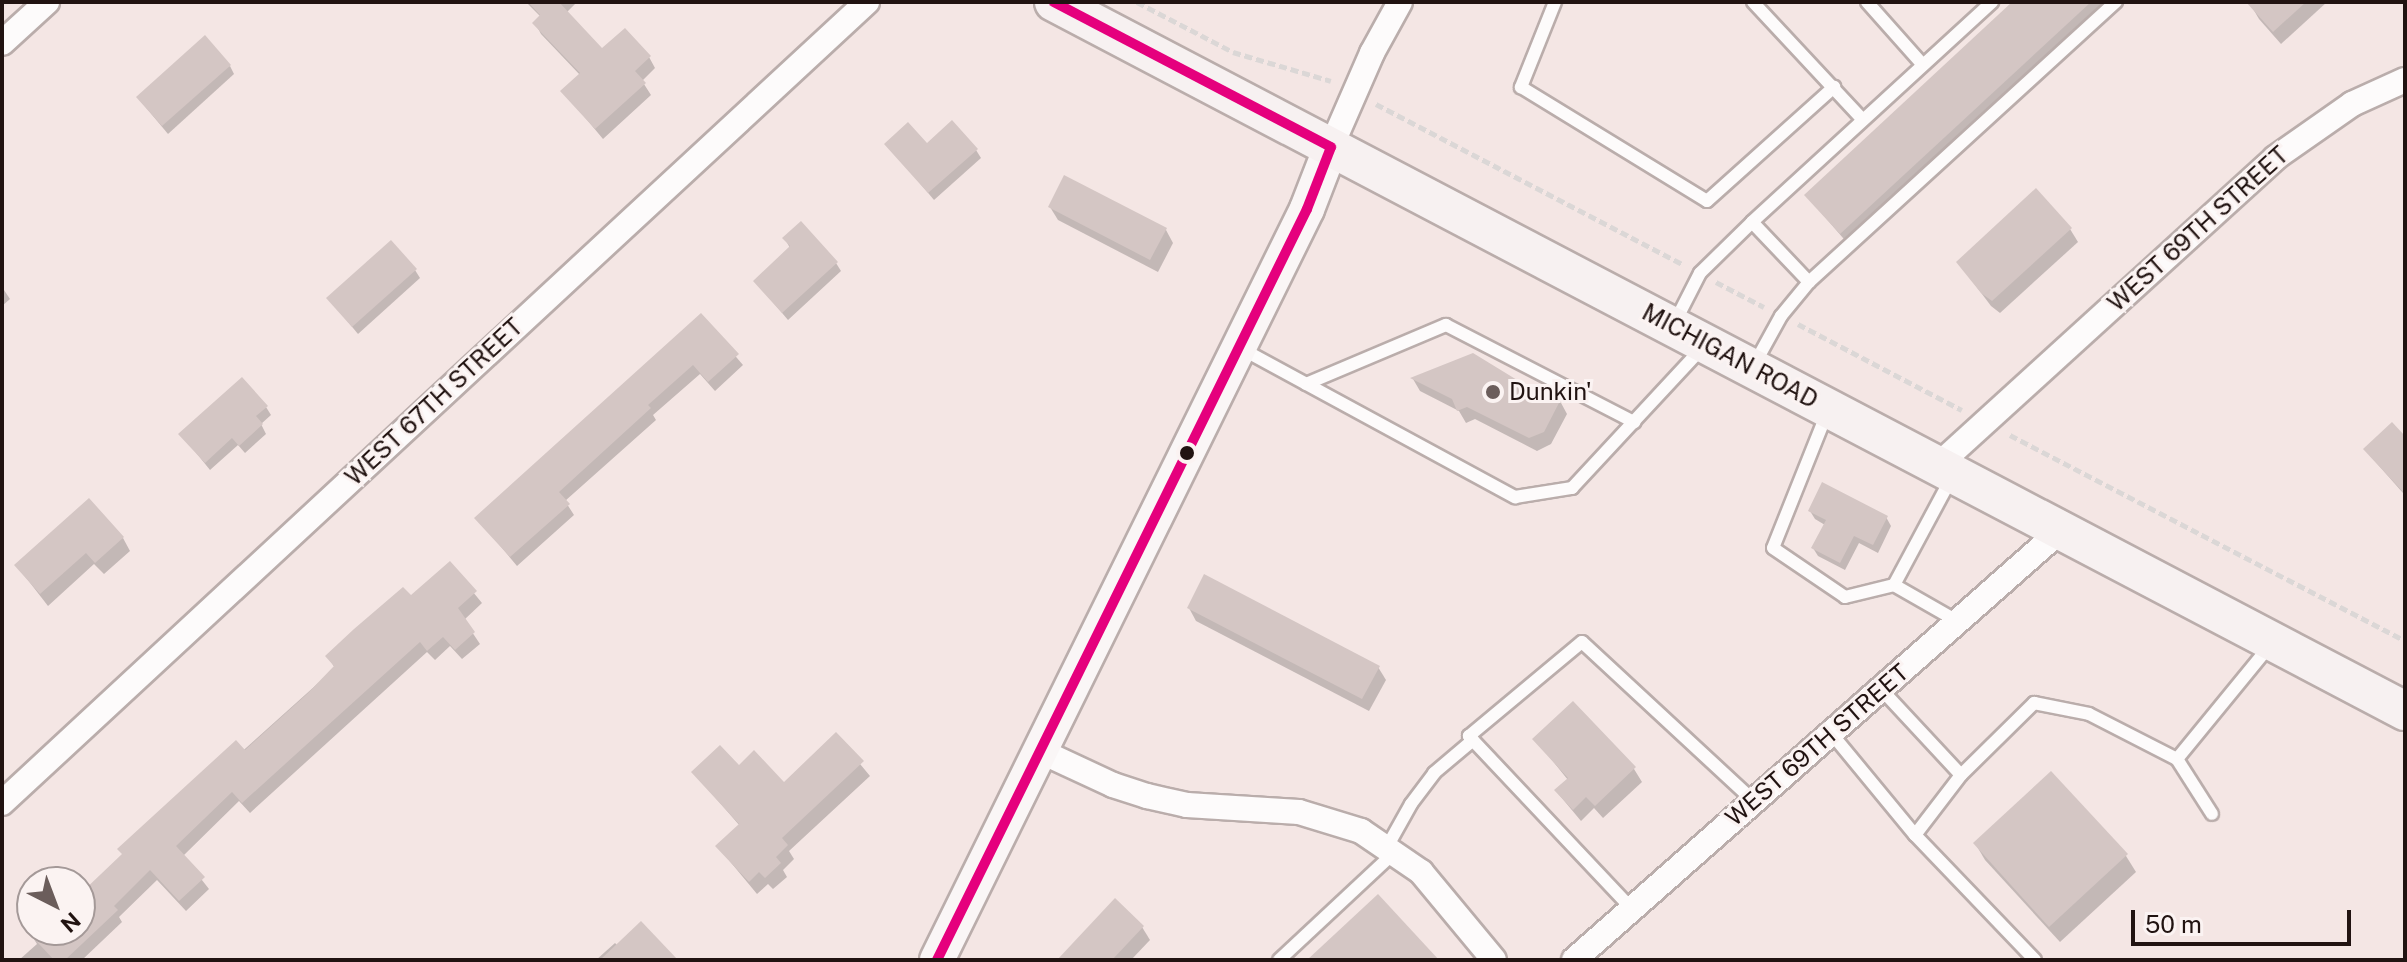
<!DOCTYPE html>
<style>
body{margin:0}
#map{position:relative;width:2407px;height:962px;overflow:hidden;background:#f4e6e4;font-family:"Public Sans",sans-serif}
div>[style]{position:absolute}
.shadow>*{inset:0;background:#0003}
.building>*{inset:0;background:#d4c6c4}
.path>*{height:5px;margin-top:-2.5px;transform-origin:0;background:repeating-linear-gradient(90deg,#dbd7d6 0 8px,transparent 0 12px)}
.roads{filter:drop-shadow(2px 0 #baadab) drop-shadow(-2px 0 #baadab) drop-shadow(0 2px #baadab) drop-shadow(0 -2px #baadab)}
.lane>*{height:12px;margin:-6px;padding:0 6px;transform-origin:6px;border-radius:6px;background:#fdfbfb}
.street>*{height:24px;margin:-12px;padding:0 12px;transform-origin:12px;border-radius:12px;background:#fdfbfb}
.secondary>*{height:34px;margin:-17px;padding:0 17px;transform-origin:17px;border-radius:17px;background:#faf6f6}
.primary>*{height:38px;margin:-19px;padding:0 19px;transform-origin:19px;border-radius:19px;background:#f7f1f1}
.bus-1>*{height:10px;margin:-5px;padding:0 5px;transform-origin:5px;border-radius:5px;background:#e5007d}
.dots>*{width:22px;height:22px;translate:-50% -50%;box-sizing:border-box;border:4px solid #fbf3f2;border-radius:50%}
span{translate:-50% -50%;white-space:nowrap;text-align:center;line-height:1.15;-webkit-text-stroke:6px #fbf3f2;paint-order:stroke}
.street-label{font-size:24px;color:#211311}
.poi-label{font-size:24px;color:#211311}
.left{translate:0 -50%;text-align:left}
.frame{position:absolute;inset:0;border:4px solid #211311;pointer-events:none}
.north{position:absolute;left:16px;top:866px;width:80px;height:80px;box-sizing:border-box;background:#fbf3f2;border:2px solid #a49998;border-radius:50%;rotate:138deg;font-size:22px;font-weight:700;line-height:32px;text-align:center;color:#211311}
.north::after{content:'';display:block;margin:auto;width:28px;height:36px;background:#6b5d5b;clip-path:polygon(50% 0,100% 100%,50% 72%,0 100%)}
.scale{position:absolute;left:2131px;top:910px;width:220px;height:36px;box-sizing:border-box;border:4px solid #211311;border-top:0;padding-left:10px;font-size:24px;line-height:28px;white-space:nowrap;color:#211311;-webkit-text-stroke:6px #fbf3f2;paint-order:stroke}
</style>
<div id="map">
<div class="shadow">
<i style="clip-path:polygon(526px 2px,577px 2px,566px 13px,602px 51px,649px 57px,655px 68px,642px 81px,651px 95px,603px 139px,563px 91px,580px 75px,541px 34px,535px 23px,541px 17px)"></i>
<i style="clip-path:polygon(2014px 2px,2112px 2px,1849px 245px,1806px 195px)"></i>
<i style="clip-path:polygon(2257px 2px,2327px 2px,2281px 44px,2259px 19px,2252px 7px)"></i>
<i style="clip-path:polygon(230px 66px,234px 74px,168px 134px,138px 98px)"></i>
<i style="clip-path:polygon(887px 144px,976px 150px,981px 158px,934px 200px)"></i>
<i style="clip-path:polygon(1050px 207px,1166px 230px,1173px 243px,1158px 272px,1058px 220px)"></i>
<i style="clip-path:polygon(2070px 229px,2078px 242px,2000px 313px,1991px 306px,1958px 262px)"></i>
<i style="clip-path:polygon(785px 239px,836px 263px,841px 271px,788px 320px,755px 281px,790px 248px)"></i>
<i style="clip-path:polygon(415px 270px,420px 278px,358px 334px,329px 299px)"></i>
<i style="clip-path:polygon(2px 287px,10px 299px,2px 306px)"></i>
<i style="clip-path:polygon(701px 316px,743px 365px,715px 391px,700px 374px,653px 415px,656px 420px,565px 501px,574px 515px,517px 566px,477px 518px)"></i>
<i style="clip-path:polygon(1413px 379px,1521px 385px,1560px 401px,1567px 414px,1551px 444px,1537px 451px,1475px 419px,1466px 423px,1459px 411px,1420px 391px)"></i>
<i style="clip-path:polygon(266px 407px,271px 415px,261px 424px,266px 434px,245px 453px,238px 445px,210px 470px,181px 434px)"></i>
<i style="clip-path:polygon(2405px 438px,2405px 492px,2403px 493px,2365px 450px)"></i>
<i style="clip-path:polygon(1810px 511px,1886px 517px,1891px 526px,1878px 553px,1859px 543px,1845px 570px,1818px 556px,1813px 548px,1825px 525px,1815px 519px)"></i>
<i style="clip-path:polygon(123px 538px,130px 551px,104px 574px,94px 564px,48px 606px,17px 566px)"></i>
<i style="clip-path:polygon(450px 564px,482px 603px,464px 620px,480px 644px,462px 659px,450px 646px,435px 660px,427px 652px,250px 813px,239px 801px,183px 856px,209px 889px,186px 911px,157px 880px,119px 917px,122px 922px,82px 960px,19px 960px,37px 944px,30px 933px,33px 930px,80px 930px,80px 897px,335px 668px,327px 656px,410px 598px)"></i>
<i style="clip-path:polygon(1189px 608px,1378px 667px,1386px 680px,1369px 711px,1196px 621px)"></i>
<i style="clip-path:polygon(836px 735px,870px 776px,789px 851px,794px 859px,783px 870px,787px 877px,773px 889px,768px 884px,757px 894px,718px 847px,740px 826px,693px 772px,739px 768px,784px 785px)"></i>
<i style="clip-path:polygon(1535px 739px,1634px 769px,1642px 782px,1603px 818px,1594px 808px,1581px 821px,1556px 791px,1568px 780px)"></i>
<i style="clip-path:polygon(2051px 774px,2126px 856px,2136px 872px,2060px 942px,1985px 860px,1975px 843px)"></i>
<i style="clip-path:polygon(1142px 927px,1150px 940px,1131px 960px,1059px 960px)"></i>
<i style="clip-path:polygon(615px 943px,618px 946px,675px 960px,596px 960px)"></i>
</div>
<div class="building">
<i style="clip-path:polygon(528px 2px,559px 2px,602px 48px,625px 28px,651px 56px,635px 71px,646px 83px,595px 129px,560px 91px,580px 73px,532px 23px,540px 15px)"></i>
<i style="clip-path:polygon(2012px 2px,2091px 2px,1840px 234px,1804px 195px)"></i>
<i style="clip-path:polygon(2246px 2px,2306px 2px,2273px 32px)"></i>
<i style="clip-path:polygon(205px 35px,231px 65px,162px 126px,136px 97px)"></i>
<i style="clip-path:polygon(952px 120px,978px 149px,928px 193px,884px 144px,908px 122px,927px 143px)"></i>
<i style="clip-path:polygon(1064px 175px,1167px 228px,1150px 260px,1048px 207px)"></i>
<i style="clip-path:polygon(2036px 188px,2072px 228px,1992px 301px,1981px 293px,1956px 262px)"></i>
<i style="clip-path:polygon(801px 221px,838px 262px,782px 313px,753px 281px,790px 246px,782px 238px)"></i>
<i style="clip-path:polygon(391px 240px,417px 269px,352px 327px,326px 298px)"></i>
<i style="clip-path:polygon(701px 313px,739px 354px,708px 382px,693px 365px,648px 405px,651px 408px,559px 492px,570px 504px,510px 557px,474px 518px)"></i>
<i style="clip-path:polygon(1473px 353px,1522px 383px,1561px 399px,1544px 432px,1529px 438px,1467px 407px,1457px 411px,1452px 399px,1410px 378px)"></i>
<i style="clip-path:polygon(242px 377px,268px 406px,256px 416px,263px 424px,239px 446px,232px 438px,205px 463px,178px 434px)"></i>
<i style="clip-path:polygon(2392px 422px,2405px 436px,2405px 494px,2363px 449px)"></i>
<i style="clip-path:polygon(1822px 482px,1888px 516px,1873px 545px,1854px 536px,1840px 563px,1811px 548px,1826px 520px,1808px 511px)"></i>
<i style="clip-path:polygon(89px 498px,124px 537px,95px 563px,86px 553px,40px 594px,14px 565px)"></i>
<i style="clip-path:polygon(450px 561px,477px 591px,458px 608px,475px 632px,455px 650px,443px 637px,427px 651px,420px 642px,242px 803px,232px 792px,176px 846px,205px 877px,179px 901px,150px 870px,114px 906px,118px 910px,65px 960px,54px 960px,26px 930px,80px 930px,80px 894px,122px 854px,117px 849px,236px 740px,245px 750px,307px 694px,334px 666px,325px 656px,354px 629px,403px 587px,411px 595px)"></i>
<i style="clip-path:polygon(1204px 574px,1380px 666px,1362px 699px,1187px 608px)"></i>
<i style="clip-path:polygon(1573px 701px,1636px 767px,1595px 806px,1586px 797px,1573px 810px,1554px 790px,1568px 778px,1532px 739px)"></i>
<i style="clip-path:polygon(836px 732px,864px 761px,782px 838px,788px 845px,776px 857px,781px 863px,765px 878px,759px 872px,749px 882px,715px 846px,739px 824px,691px 772px,720px 745px,739px 765px,754px 750px,784px 782px)"></i>
<i style="clip-path:polygon(2051px 771px,2128px 854px,2049px 927px,1973px 843px)"></i>
<i style="clip-path:polygon(1378px 894px,1439px 960px,1307px 960px)"></i>
<i style="clip-path:polygon(1115px 898px,1144px 926px,1112px 960px,1057px 960px)"></i>
<i style="clip-path:polygon(641px 921px,678px 960px,600px 960px)"></i>
</div>
<div class="path">
<i style="left:1137px;top:2px;width:108px;rotate:27.5deg"></i>
<i style="left:1233px;top:52px;width:102px;rotate:16.5deg"></i>
<i style="left:1376px;top:104px;width:345px;rotate:27.6deg"></i>
<i style="left:1716px;top:282px;width:54px;rotate:27.5deg"></i>
<i style="left:1798px;top:324px;width:185px;rotate:27.7deg"></i>
<i style="left:2010px;top:435px;width:445px;rotate:27.5deg"></i>
</div>
<div class="roads">
<div class="lane">
<i style="left:1555px;top:2px;width:92px;rotate:111.8deg"></i>
<i style="left:1521px;top:87px;width:218px;rotate:31.5deg"></i>
<i style="left:1707px;top:201px;width:171px;rotate:-41.9deg"></i>
<i style="left:1753px;top:2px;width:161px;rotate:47deg"></i>
<i style="left:1867px;top:2px;width:84px;rotate:48.4deg"></i>
<i style="left:1752px;top:222px;width:326px;rotate:-42.5deg"></i>
<i style="left:1809px;top:282px;width:416px;rotate:-42.4deg"></i>
<i style="left:1674px;top:324px;width:57px;rotate:-63deg"></i>
<i style="left:1700px;top:273px;width:73px;rotate:-44.4deg"></i>
<i style="left:1752px;top:222px;width:83px;rotate:46.5deg"></i>
<i style="left:1809px;top:282px;width:44px;rotate:129.5deg"></i>
<i style="left:1781px;top:316px;width:56px;rotate:118.9deg"></i>
<i style="left:1242px;top:349px;width:311px;rotate:28.5deg"></i>
<i style="left:1515px;top:497px;width:58px;rotate:-9deg"></i>
<i style="left:1572px;top:488px;width:194px;rotate:-47.1deg"></i>
<i style="left:1306px;top:384px;width:152px;rotate:-22.9deg"></i>
<i style="left:1446px;top:325px;width:212px;rotate:27.3deg"></i>
<i style="left:1827px;top:413px;width:145px;rotate:111.8deg"></i>
<i style="left:1773px;top:548px;width:87px;rotate:34.2deg"></i>
<i style="left:1845px;top:597px;width:50px;rotate:-13.8deg"></i>
<i style="left:1894px;top:585px;width:123px;rotate:-61.8deg"></i>
<i style="left:1894px;top:585px;width:73px;rotate:29.7deg"></i>
<i style="left:1881px;top:689px;width:117px;rotate:47.1deg"></i>
<i style="left:1831px;top:733px;width:132px;rotate:50.5deg"></i>
<i style="left:2177px;top:759px;width:65px;rotate:57.5deg"></i>
<i style="left:1387px;top:847px;width:49px;rotate:-60.8deg"></i>
<i style="left:1411px;top:804px;width:39px;rotate:-53deg"></i>
<i style="left:1434px;top:773px;width:51px;rotate:-40.2deg"></i>
<i style="left:1632px;top:909px;width:238px;rotate:-133.3deg"></i>
<i style="left:1469px;top:736px;width:147px;rotate:-39.8deg"></i>
<i style="left:1582px;top:642px;width:234px;rotate:42.8deg"></i>
<i style="left:1279px;top:960px;width:158px;rotate:-43deg"></i>
<i style="left:2035px;top:960px;width:173px;rotate:-133.8deg"></i>
<i style="left:1915px;top:835px;width:76px;rotate:-52.5deg"></i>
<i style="left:1961px;top:775px;width:103px;rotate:-44.6deg"></i>
<i style="left:2034px;top:703px;width:56px;rotate:11.3deg"></i>
<i style="left:2089px;top:714px;width:99px;rotate:27.1deg"></i>
<i style="left:2177px;top:759px;width:149px;rotate:-50.7deg"></i>
</div>
<div class="street">
<i style="left:2px;top:43px;width:61px;rotate:-42.3deg"></i>
<i style="left:1331px;top:147px;width:103px;rotate:-66.4deg"></i>
<i style="left:1372px;top:53px;width:58px;rotate:-61.2deg"></i>
<i style="left:1937px;top:466px;width:457px;rotate:-42.3deg"></i>
<i style="left:2275px;top:158px;width:94px;rotate:-35deg"></i>
<i style="left:2352px;top:104px;width:58px;rotate:-24.4deg"></i>
<i style="left:1040px;top:751px;width:81px;rotate:25deg"></i>
<i style="left:1113px;top:785px;width:36px;rotate:18deg"></i>
<i style="left:1147px;top:796px;width:41px;rotate:12.7deg"></i>
<i style="left:1187px;top:805px;width:112px;rotate:3.6deg"></i>
<i style="left:1299px;top:812px;width:65px;rotate:17deg"></i>
<i style="left:1361px;top:831px;width:73px;rotate:34.3deg"></i>
<i style="left:1421px;top:872px;width:114px;rotate:50.3deg"></i>
<i style="left:2px;top:803px;width:1179px;rotate:-42.8deg"></i>
<i style="left:1574px;top:960px;width:648px;rotate:-41.44deg"></i>
</div>
<div class="secondary">
<i style="left:937px;top:960px;width:837px;rotate:-63.77deg"></i>
<i style="left:1307px;top:209px;width:66px;rotate:-68.8deg"></i>
</div>
<div class="primary">
<i style="left:1054px;top:2px;width:1526px;rotate:27.69deg"></i>
</div>
</div>
<div class="bus-1">
<i style="left:937px;top:960px;width:837px;rotate:-63.77deg"></i>
<i style="left:1307px;top:209px;width:66px;rotate:-68.8deg"></i>
<i style="left:1331px;top:147px;width:313px;rotate:-152.4deg"></i>
</div>
<div class="dots">
<i style="left:1493px;top:392px;background:#6b5d5b"></i>
<i style="left:1187px;top:453px;background:#211311"></i>
</div>
<div class="street-label">
<span style="left:2198px;top:229px;rotate:-42deg">WEST 69TH STREET</span>
<span style="left:1730px;top:356px;rotate:28deg">MICHIGAN ROAD</span>
<span style="left:434px;top:402px;rotate:-43deg">WEST 67TH STREET</span>
<span style="left:1817px;top:745px;rotate:-41deg">WEST 69TH STREET</span>
</div>
<div class="poi-label">
<span class="left" style="left:1509px;top:392px">Dunkin'</span>
</div>
<div class="frame"></div>
<div class="north">N</div>
<div class="scale">50 m</div>
</div>
